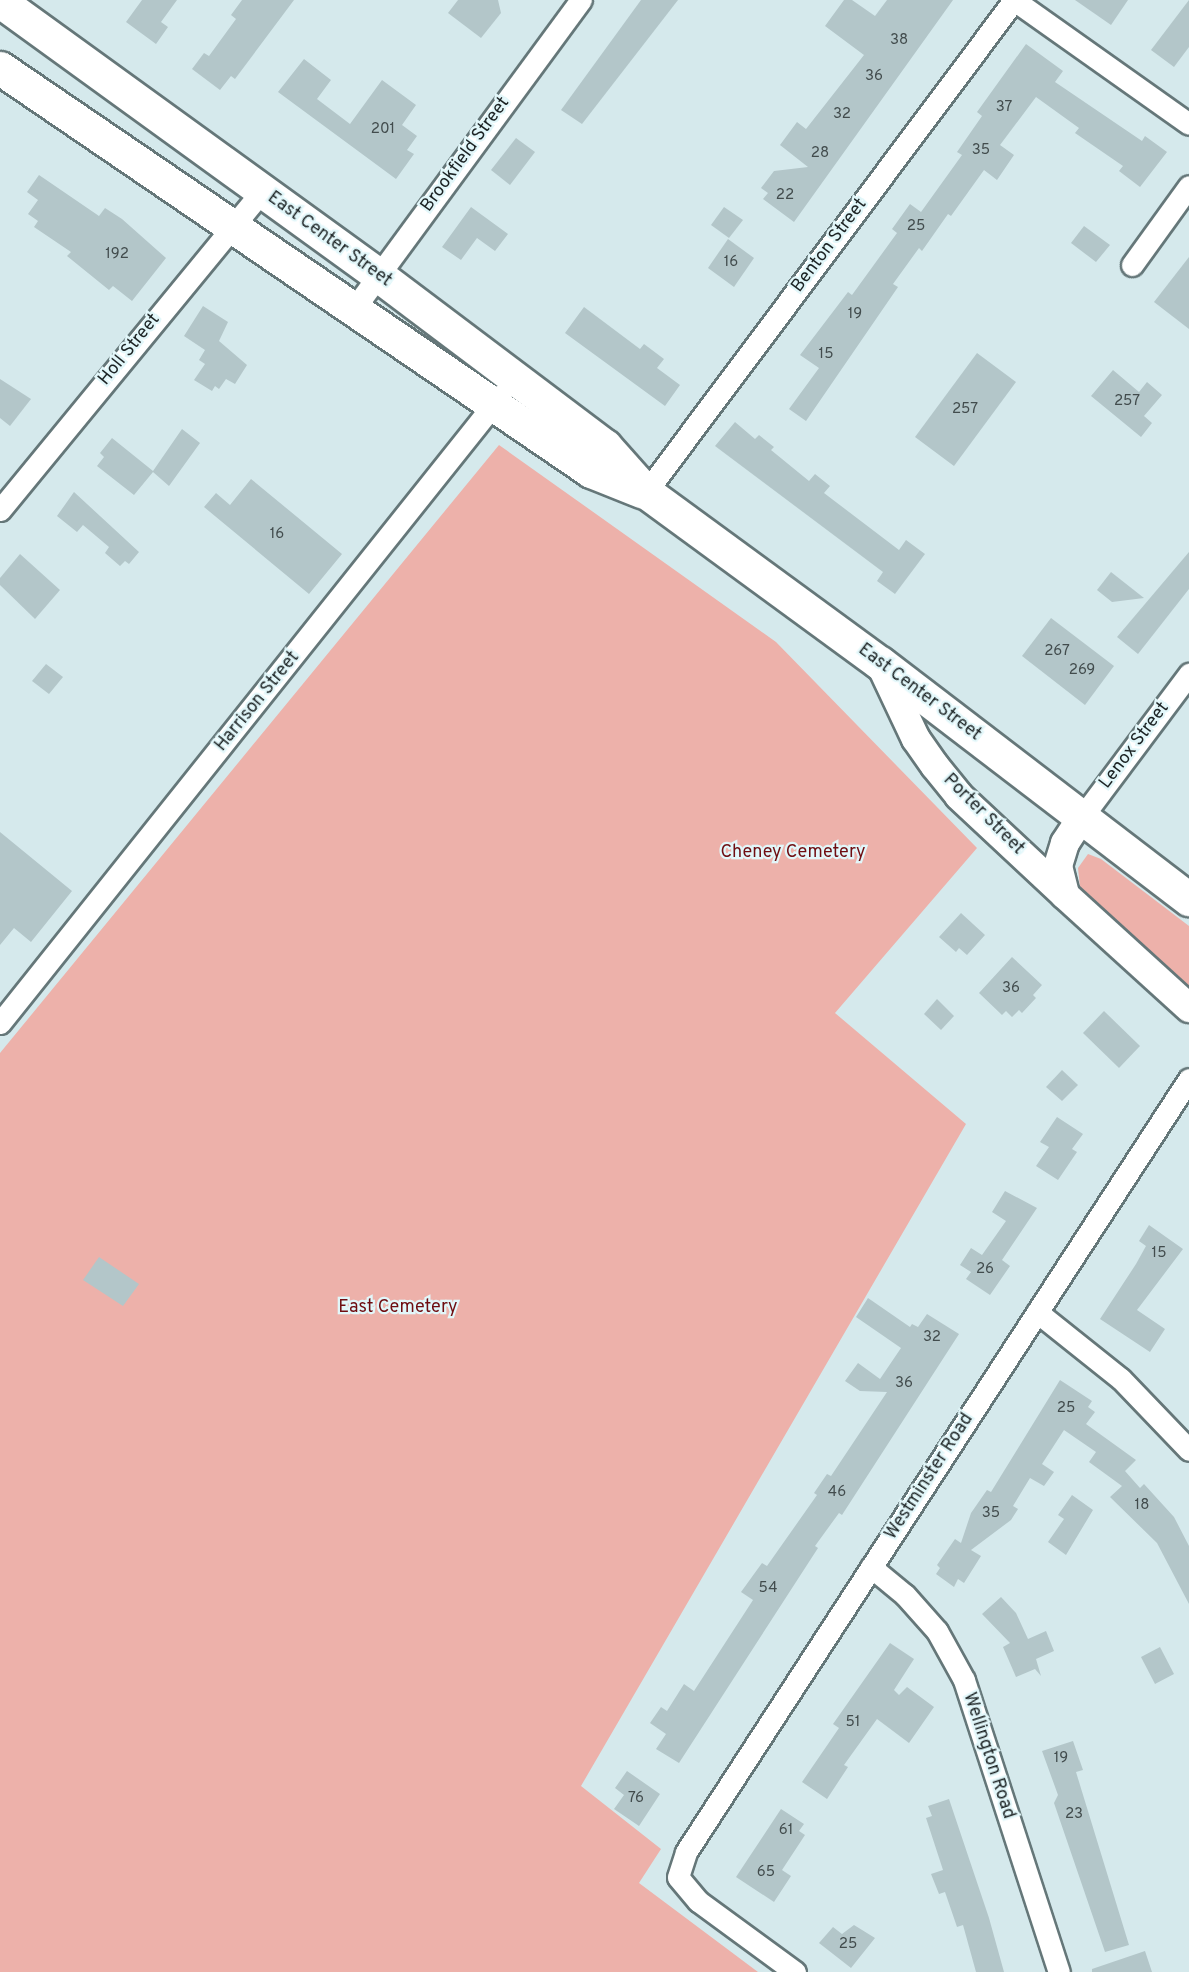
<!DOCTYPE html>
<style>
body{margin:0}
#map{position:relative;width:1189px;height:1972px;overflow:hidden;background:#d5e9ec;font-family:Overpass,sans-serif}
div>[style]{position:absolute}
.green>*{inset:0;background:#edb1aa}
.building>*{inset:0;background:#b3c6c9}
.roads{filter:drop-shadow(2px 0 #657779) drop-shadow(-2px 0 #657779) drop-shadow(0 2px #657779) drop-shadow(0 -2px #657779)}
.street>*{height:21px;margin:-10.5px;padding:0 10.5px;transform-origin:10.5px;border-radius:10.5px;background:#fff}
.secondary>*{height:28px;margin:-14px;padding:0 14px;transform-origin:14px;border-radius:14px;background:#fff}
.primary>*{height:33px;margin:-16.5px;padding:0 16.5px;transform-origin:16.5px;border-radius:16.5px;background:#fff}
span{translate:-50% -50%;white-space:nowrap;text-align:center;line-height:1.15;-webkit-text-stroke:4.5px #e2f7fa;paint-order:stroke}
.number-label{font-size:15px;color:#424c4d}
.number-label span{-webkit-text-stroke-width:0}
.street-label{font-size:18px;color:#1c2324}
.park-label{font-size:18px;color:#6f0d11}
</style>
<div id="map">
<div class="green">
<i style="clip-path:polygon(499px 445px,776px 642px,977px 848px,835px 1013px,966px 1124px,581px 1786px,661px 1849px,639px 1883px,758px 1972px,0 1972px,0 1053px)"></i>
<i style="clip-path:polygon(1088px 854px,1101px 859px,1189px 926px,1189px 987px,1080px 887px,1078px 868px)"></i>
</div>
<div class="building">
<i style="clip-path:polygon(142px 0,177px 0,161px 22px,168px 27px,156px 44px,126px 22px)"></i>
<i style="clip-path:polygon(242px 0,294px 0,235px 79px,231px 76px,220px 90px,192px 69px,204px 53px,209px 56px,236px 19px,231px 15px)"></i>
<i style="clip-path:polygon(458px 0,498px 0,501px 13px,481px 38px,448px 13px)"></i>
<i style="clip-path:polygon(641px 0,678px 0,582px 124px,561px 110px)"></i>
<i style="clip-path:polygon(844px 0,852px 0,875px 16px,887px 0,953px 0,794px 222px,763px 199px,768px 193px,761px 188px,774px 171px,808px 167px,780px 145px,797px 122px,806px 129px,864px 55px,825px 26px)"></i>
<i style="clip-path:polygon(1075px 0,1128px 0,1111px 25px)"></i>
<i style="clip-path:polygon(1189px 0,1189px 47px,1174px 67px,1151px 50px)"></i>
<i style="clip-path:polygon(1026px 44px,1063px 71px,1055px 82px,1142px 141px,1145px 136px,1167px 152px,1140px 187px,1119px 171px,1123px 166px,1075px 133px,1079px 128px,1036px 97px,1000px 145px,1014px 155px,997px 180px,984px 170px,951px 216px,948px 214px,922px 251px,919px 248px,893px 284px,898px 287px,806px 421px,789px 409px,819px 368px,800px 355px,848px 292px,852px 295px,897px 233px,892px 229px,910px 204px,921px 212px,962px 155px,957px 152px,982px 116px,977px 112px)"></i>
<i style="clip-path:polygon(304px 59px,331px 80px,317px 99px,350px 124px,382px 80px,416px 105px,402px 125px,417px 136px,407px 150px,414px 154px,396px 179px,278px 92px)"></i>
<i style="clip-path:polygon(516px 138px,535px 152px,510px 185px,491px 170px)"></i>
<i style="clip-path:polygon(39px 175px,99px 216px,105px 208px,122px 219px,166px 258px,132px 301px,113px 286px,109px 290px,67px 256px,71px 252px,34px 227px,38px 221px,28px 214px,38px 200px,27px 192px)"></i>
<i style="clip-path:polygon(471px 207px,508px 234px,495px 251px,477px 238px,461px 260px,442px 247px)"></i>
<i style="clip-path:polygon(724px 207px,743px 220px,729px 238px,711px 225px)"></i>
<i style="clip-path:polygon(1084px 226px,1110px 245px,1096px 262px,1071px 243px)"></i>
<i style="clip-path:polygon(728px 239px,754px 258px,734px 287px,708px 268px)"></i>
<i style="clip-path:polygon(1189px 257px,1189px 329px,1154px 302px)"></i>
<i style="clip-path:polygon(203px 306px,228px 322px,219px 341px,247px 365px,235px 384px,226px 379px,219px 389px,215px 386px,212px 391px,194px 380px,205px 364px,199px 360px,205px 350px,184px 336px)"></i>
<i style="clip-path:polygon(584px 307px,640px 349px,644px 344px,664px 359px,657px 368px,680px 385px,665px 406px,565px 333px)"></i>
<i style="clip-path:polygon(977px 353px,1016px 382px,954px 466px,915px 437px)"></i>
<i style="clip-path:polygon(1113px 370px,1139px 392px,1147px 382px,1162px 395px,1144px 416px,1152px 423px,1141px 437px,1091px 396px)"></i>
<i style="clip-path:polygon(0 379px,31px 399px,10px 426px,0 418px)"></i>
<i style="clip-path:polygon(735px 422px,755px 439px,759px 435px,774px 447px,771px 450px,809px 481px,815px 474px,830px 486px,824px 493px,899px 550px,906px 540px,925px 554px,895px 594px,877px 581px,883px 572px,715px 446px)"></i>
<i style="clip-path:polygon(182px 429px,200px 443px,169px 486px,153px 472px,134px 495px,97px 466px,104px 457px,100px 453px,112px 438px,153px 471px)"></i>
<i style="clip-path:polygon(251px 479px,342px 554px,309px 594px,204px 507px,216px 493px,230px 505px)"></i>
<i style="clip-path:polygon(74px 492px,139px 552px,129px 564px,125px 561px,120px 566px,105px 553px,109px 547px,83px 525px,77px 532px,57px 516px)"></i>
<i style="clip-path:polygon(1189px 552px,1189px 589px,1138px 654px,1117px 637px)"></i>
<i style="clip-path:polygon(20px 554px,60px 590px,35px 619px,0 585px,0 578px)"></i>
<i style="clip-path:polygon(1111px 572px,1144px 598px,1112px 602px,1097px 590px)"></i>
<i style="clip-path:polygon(1051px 618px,1114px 666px,1085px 705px,1022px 656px)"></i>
<i style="clip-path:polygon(46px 664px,63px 677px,49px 694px,32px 681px)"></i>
<i style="clip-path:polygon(0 832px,72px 891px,31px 942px,14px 928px,0 945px)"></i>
<i style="clip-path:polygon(961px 913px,985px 935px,967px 955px,959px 948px,956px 952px,939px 937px)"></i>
<i style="clip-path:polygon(1012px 957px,1042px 985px,1033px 995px,1036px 998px,1022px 1013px,1019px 1010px,1012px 1017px,1006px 1011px,1002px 1015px,979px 993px)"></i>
<i style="clip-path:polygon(937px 999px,954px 1016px,941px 1030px,924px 1014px)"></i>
<i style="clip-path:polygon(1104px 1011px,1140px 1046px,1119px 1068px,1083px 1033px)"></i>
<i style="clip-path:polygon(1062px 1070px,1078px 1085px,1062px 1101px,1046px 1087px)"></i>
<i style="clip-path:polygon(1057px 1117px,1083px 1134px,1072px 1149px,1077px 1152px,1058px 1180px,1036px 1166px,1049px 1147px,1040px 1142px)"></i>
<i style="clip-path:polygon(1005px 1191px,1037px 1208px,1002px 1260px,1010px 1266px,990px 1295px,966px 1279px,971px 1272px,960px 1265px,971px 1248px,982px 1255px,1006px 1221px,992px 1212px)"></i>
<i style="clip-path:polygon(1149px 1225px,1183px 1249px,1137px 1310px,1165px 1329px,1150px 1352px,1100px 1319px,1136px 1264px,1146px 1246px,1139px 1241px)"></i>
<i style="clip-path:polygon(99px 1257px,139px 1284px,123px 1306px,83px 1280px)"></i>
<i style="clip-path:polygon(868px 1298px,910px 1327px,912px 1324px,918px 1327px,927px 1314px,959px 1334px,842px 1515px,839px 1513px,815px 1546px,818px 1548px,679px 1763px,656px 1749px,666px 1734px,650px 1723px,661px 1707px,667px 1711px,684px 1684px,694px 1691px,753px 1600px,741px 1592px,762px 1563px,767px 1566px,817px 1495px,814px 1493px,827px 1474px,831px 1476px,887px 1392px,860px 1391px,845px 1381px,858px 1363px,880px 1379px,901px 1348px,856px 1317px)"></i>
<i style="clip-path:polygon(1060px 1380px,1092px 1401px,1088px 1407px,1095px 1412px,1086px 1424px,1136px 1460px,1125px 1471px,1140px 1488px,1144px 1484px,1174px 1517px,1189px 1546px,1189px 1604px,1157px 1543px,1110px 1497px,1122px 1486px,1089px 1462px,1096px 1452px,1064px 1430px,1042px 1464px,1054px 1472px,1044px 1486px,1030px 1478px,1013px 1506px,1018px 1509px,1011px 1520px,971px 1550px,981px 1556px,964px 1583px,958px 1579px,954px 1587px,936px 1574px,940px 1568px,937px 1565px,955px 1539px,961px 1543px,971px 1513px,987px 1490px,991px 1492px)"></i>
<i style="clip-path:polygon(1072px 1495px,1093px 1510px,1066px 1555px,1048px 1542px,1064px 1519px,1058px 1515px)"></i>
<i style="clip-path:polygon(1001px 1597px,1016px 1613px,1028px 1639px,1046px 1631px,1054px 1651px,1036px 1659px,1041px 1676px,1035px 1669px,1016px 1677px,1003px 1647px,1010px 1643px,982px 1614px)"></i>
<i style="clip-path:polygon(890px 1643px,914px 1659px,894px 1690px,899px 1695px,907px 1687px,934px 1707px,909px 1743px,877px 1719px,844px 1765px,848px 1767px,827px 1799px,802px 1782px,839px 1728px,833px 1724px)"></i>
<i style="clip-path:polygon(1160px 1647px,1174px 1674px,1155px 1684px,1141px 1657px)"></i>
<i style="clip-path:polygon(1073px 1741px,1083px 1770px,1076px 1772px,1129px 1945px,1105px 1952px,1054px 1803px,1058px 1795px,1042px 1751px)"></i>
<i style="clip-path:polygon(627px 1771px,660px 1794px,639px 1826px,614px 1809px,624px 1795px,615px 1788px)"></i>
<i style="clip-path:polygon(949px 1799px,989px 1918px,1004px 1972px,976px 1972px,963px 1925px,957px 1927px,945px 1892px,939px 1894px,931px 1874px,943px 1870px,926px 1818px,932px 1816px,928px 1806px)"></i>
<i style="clip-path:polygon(781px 1809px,804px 1824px,799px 1831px,805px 1835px,782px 1870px,791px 1876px,774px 1902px,736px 1877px)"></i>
<i style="clip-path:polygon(854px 1925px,875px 1938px,851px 1968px,819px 1943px,833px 1927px,842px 1934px)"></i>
<i style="clip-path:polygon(1145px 1951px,1152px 1972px,1092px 1972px,1092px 1969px)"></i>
</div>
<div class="roads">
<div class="street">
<i style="left:1014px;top:0;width:214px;rotate:35.3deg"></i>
<i style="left:1132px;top:265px;width:97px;rotate:-54.2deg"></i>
<i style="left:353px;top:310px;width:385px;rotate:-53.7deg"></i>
<i style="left:646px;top:492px;width:614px;rotate:-53.2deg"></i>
<i style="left:0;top:510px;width:413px;rotate:-50.6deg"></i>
<i style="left:1082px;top:817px;width:179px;rotate:-53.2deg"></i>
<i style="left:0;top:1023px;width:803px;rotate:-51.42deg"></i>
<i style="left:1037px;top:1312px;width:107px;rotate:38.6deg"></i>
<i style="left:1121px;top:1379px;width:98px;rotate:46.2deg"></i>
<i style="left:871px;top:1567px;width:44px;rotate:39.5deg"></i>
<i style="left:905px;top:1595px;width:48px;rotate:48.4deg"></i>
<i style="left:937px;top:1631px;width:56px;rotate:61.1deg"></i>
<i style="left:964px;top:1680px;width:307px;rotate:72deg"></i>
<i style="left:795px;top:1972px;width:120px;rotate:-143.8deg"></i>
<i style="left:698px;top:1901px;width:31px;rotate:-130deg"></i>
<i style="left:678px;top:1877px;width:26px;rotate:-72deg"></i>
<i style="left:686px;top:1852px;width:922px;rotate:-56.95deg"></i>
</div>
<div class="secondary">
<i style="left:880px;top:663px;width:84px;rotate:64.7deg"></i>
<i style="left:916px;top:739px;width:33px;rotate:55deg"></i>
<i style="left:935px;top:766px;width:38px;rotate:51deg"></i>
<i style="left:959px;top:796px;width:145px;rotate:43deg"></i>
<i style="left:1082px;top:817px;width:31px;rotate:123deg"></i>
<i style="left:1065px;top:843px;width:24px;rotate:107deg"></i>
<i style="left:1058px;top:866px;width:30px;rotate:76deg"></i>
<i style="left:1065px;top:895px;width:168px;rotate:42.3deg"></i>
</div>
<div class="primary">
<i style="left:0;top:1px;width:467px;rotate:35.9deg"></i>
<i style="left:378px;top:275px;width:284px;rotate:37deg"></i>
<i style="left:605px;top:446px;width:62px;rotate:48.3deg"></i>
<i style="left:646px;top:492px;width:290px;rotate:36.2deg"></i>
<i style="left:880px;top:663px;width:389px;rotate:37.4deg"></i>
<i style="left:0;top:68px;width:715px;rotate:34.29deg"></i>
<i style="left:591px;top:471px;width:54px;rotate:21.8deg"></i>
</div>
</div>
<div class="number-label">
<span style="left:899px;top:41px">38</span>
<span style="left:874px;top:77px">36</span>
<span style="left:1004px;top:108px">37</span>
<span style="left:842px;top:115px">32</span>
<span style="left:383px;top:130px">201</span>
<span style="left:981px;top:151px">35</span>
<span style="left:820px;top:154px">28</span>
<span style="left:785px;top:196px">22</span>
<span style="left:916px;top:227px">25</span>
<span style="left:117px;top:255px">192</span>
<span style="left:731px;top:263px">16</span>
<span style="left:855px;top:315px">19</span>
<span style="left:826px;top:355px">15</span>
<span style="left:1127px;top:402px">257</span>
<span style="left:965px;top:410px">257</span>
<span style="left:277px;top:535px">16</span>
<span style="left:1057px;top:652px">267</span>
<span style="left:1082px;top:671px">269</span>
<span style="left:1011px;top:989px">36</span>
<span style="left:1159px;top:1254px">15</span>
<span style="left:985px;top:1270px">26</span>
<span style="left:932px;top:1338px">32</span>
<span style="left:904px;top:1384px">36</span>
<span style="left:1066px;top:1409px">25</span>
<span style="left:837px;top:1493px">46</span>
<span style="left:1142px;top:1506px">18</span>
<span style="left:991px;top:1514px">35</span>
<span style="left:768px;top:1589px">54</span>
<span style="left:853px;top:1723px">51</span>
<span style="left:1061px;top:1759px">19</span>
<span style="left:636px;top:1799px">76</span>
<span style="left:1074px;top:1815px">23</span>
<span style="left:786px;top:1831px">61</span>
<span style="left:766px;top:1873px">65</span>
<span style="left:848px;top:1945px">25</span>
</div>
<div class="street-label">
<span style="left:466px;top:155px;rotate:-54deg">Brookfield Street</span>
<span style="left:329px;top:240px;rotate:36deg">East Center Street</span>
<span style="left:830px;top:246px;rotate:-53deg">Benton Street</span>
<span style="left:130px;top:350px;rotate:-51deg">Holl Street</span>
<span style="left:919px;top:693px;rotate:37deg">East Center Street</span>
<span style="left:258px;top:702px;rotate:-51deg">Harrison Street</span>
<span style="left:1135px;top:746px;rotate:-53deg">Lenox Street</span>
<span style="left:983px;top:815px;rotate:45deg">Porter Street</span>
<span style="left:930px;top:1477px;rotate:-57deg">Westminster Road</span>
<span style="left:988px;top:1756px;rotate:72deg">Wellington Road</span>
</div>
<div class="park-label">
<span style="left:793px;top:853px">Cheney Cemetery</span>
<span style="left:398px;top:1308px">East Cemetery</span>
</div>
</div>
